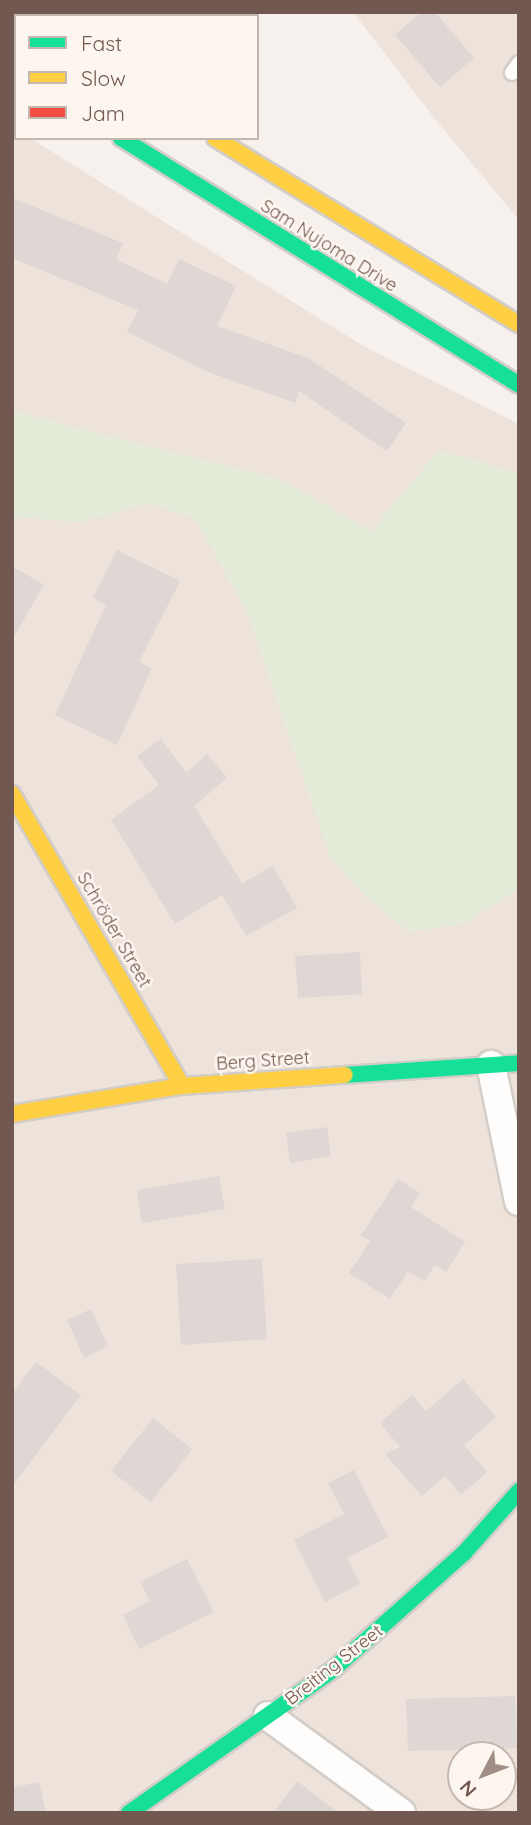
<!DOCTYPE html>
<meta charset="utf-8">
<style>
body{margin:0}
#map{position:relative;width:531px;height:1825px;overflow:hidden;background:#f6f1ed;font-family:Quicksand,sans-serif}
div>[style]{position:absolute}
.residential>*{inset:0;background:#eee3db}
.green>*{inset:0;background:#e5ebd9}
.building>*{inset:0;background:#dfd7d3}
.roads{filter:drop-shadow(2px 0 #d3cdc8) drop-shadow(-2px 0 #d3cdc8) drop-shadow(0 2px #d3cdc8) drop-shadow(0 -2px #d3cdc8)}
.lane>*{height:14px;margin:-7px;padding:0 7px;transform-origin:7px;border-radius:7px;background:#fefdfc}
.street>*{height:28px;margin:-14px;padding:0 14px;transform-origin:14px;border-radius:14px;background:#fefdfc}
.fast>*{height:16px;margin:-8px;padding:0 8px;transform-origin:8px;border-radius:8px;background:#16e098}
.slow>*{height:16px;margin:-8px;padding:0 8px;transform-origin:8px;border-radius:8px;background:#ffcf43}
.jam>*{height:16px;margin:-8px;padding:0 8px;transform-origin:8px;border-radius:8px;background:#f24e42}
span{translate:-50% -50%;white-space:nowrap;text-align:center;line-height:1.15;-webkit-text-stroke:5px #fdf6ef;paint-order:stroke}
.street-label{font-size:18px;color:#715850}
.frame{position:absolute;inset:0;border:14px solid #715850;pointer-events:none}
.legend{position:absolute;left:14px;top:14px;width:245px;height:126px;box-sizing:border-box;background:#fdf6ef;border:2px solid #c5b7af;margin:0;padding:9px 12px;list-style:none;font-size:21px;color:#715850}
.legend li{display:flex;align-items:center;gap:14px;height:35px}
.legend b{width:35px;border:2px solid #c5b7af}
.north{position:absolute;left:447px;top:1741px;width:70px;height:70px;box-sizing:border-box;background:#fdf6ef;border:2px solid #c5b7af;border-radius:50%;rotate:228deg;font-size:19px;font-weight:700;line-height:28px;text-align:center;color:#715850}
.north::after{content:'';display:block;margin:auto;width:24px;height:32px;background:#a08e87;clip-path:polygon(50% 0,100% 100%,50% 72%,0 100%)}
</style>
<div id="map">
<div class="residential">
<i style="clip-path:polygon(353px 12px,519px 12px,519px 220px,435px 119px)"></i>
<i style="clip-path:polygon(evenodd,12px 127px,16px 138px,30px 138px,365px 347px,519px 424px,519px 1813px,12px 1813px,12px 127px,461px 1755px,503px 1755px,503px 1797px,461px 1797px,461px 1755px)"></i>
</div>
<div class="green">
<i style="clip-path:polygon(12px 411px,281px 479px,371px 531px,439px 450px,519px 473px,519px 889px,463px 924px,409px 932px,365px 896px,330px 857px,248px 614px,195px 519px,149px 504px,81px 522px,12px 517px)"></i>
</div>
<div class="building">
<i style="clip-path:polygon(421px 12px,435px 12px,474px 58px,440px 87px,395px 35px)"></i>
<i style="clip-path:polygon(12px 198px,123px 243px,116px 259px,167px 284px,179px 259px,236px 286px,217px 326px,308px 358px,406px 423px,387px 451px,299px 391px,295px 403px,208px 372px,127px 332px,138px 310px,12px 258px)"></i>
<i style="clip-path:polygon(117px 550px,180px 581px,139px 662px,152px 668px,117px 745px,55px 715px,106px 605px,93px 598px)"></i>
<i style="clip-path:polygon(12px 566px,44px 585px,12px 640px)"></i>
<i style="clip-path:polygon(161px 739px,186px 773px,207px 754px,227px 778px,194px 806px,242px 883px,273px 866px,297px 908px,246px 936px,222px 895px,175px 924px,111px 820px,159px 785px,137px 756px)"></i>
<i style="clip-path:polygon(360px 952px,362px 994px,298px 998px,295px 956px)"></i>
<i style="clip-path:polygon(327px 1127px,331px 1156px,290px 1163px,286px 1133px)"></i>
<i style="clip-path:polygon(219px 1176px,225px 1209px,142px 1223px,137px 1190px)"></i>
<i style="clip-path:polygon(398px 1179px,420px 1193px,411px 1207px,465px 1242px,446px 1272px,435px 1265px,424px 1281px,408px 1271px,390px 1299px,349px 1273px,370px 1241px,361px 1235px)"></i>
<i style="clip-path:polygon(262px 1259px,267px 1339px,181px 1345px,176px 1264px)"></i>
<i style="clip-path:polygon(91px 1309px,108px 1346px,84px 1358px,67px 1320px)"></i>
<i style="clip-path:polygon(36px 1362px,81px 1395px,12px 1487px,12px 1394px)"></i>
<i style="clip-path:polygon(463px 1379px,496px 1417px,464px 1445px,487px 1472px,461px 1495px,445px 1476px,422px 1496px,385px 1454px,400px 1447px,380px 1423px,412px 1395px,426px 1411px)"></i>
<i style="clip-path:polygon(153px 1418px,192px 1449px,151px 1502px,111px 1471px)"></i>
<i style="clip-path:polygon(354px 1470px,388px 1537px,347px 1558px,360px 1584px,325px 1602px,294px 1540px,344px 1514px,328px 1483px)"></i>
<i style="clip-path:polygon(187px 1559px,214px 1612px,139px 1649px,123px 1615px,150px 1601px,140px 1582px)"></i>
<i style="clip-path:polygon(515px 1696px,517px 1748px,408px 1751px,406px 1699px)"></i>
<i style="clip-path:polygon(297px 1781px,339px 1813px,273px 1813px)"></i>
<i style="clip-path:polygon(39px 1782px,46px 1813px,12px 1813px,12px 1788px)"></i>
</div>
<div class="roads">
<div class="lane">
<i style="left:512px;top:73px;width:12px;rotate:-55deg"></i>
</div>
<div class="street">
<i style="left:491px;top:1065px;width:139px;rotate:78.4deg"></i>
<i style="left:268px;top:1716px;width:165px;rotate:36.1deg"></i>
</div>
<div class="fast">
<i style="left:121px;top:138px;width:468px;rotate:31.8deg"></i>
<i style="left:345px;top:1075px;width:174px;rotate:-3.9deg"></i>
<i style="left:129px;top:1813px;width:252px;rotate:-35.1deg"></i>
<i style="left:335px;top:1668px;width:173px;rotate:-41.7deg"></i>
<i style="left:464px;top:1553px;width:83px;rotate:-48.4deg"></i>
</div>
<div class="slow">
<i style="left:19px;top:12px;width:6px;rotate:39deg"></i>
<i style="left:215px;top:138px;width:356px;rotate:31.5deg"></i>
<i style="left:12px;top:794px;width:338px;rotate:59.8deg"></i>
<i style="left:12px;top:1114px;width:172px;rotate:-9.4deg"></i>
<i style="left:182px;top:1086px;width:163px;rotate:-3.9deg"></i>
</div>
<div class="jam">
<i style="left:12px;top:70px;width:4px;rotate:27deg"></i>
</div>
</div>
<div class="street-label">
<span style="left:329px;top:246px;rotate:32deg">Sam Nujoma Drive</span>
<span style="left:114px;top:930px;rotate:60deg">Schröder Street</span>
<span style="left:263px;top:1061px;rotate:-4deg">Berg Street</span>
<span style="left:334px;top:1665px;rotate:-38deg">Breiting Street</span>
</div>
<div class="frame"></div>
<ul class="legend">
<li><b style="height:9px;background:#16e098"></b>Fast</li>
<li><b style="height:9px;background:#ffcf43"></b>Slow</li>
<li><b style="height:9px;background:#f24e42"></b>Jam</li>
</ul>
<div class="north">N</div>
</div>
